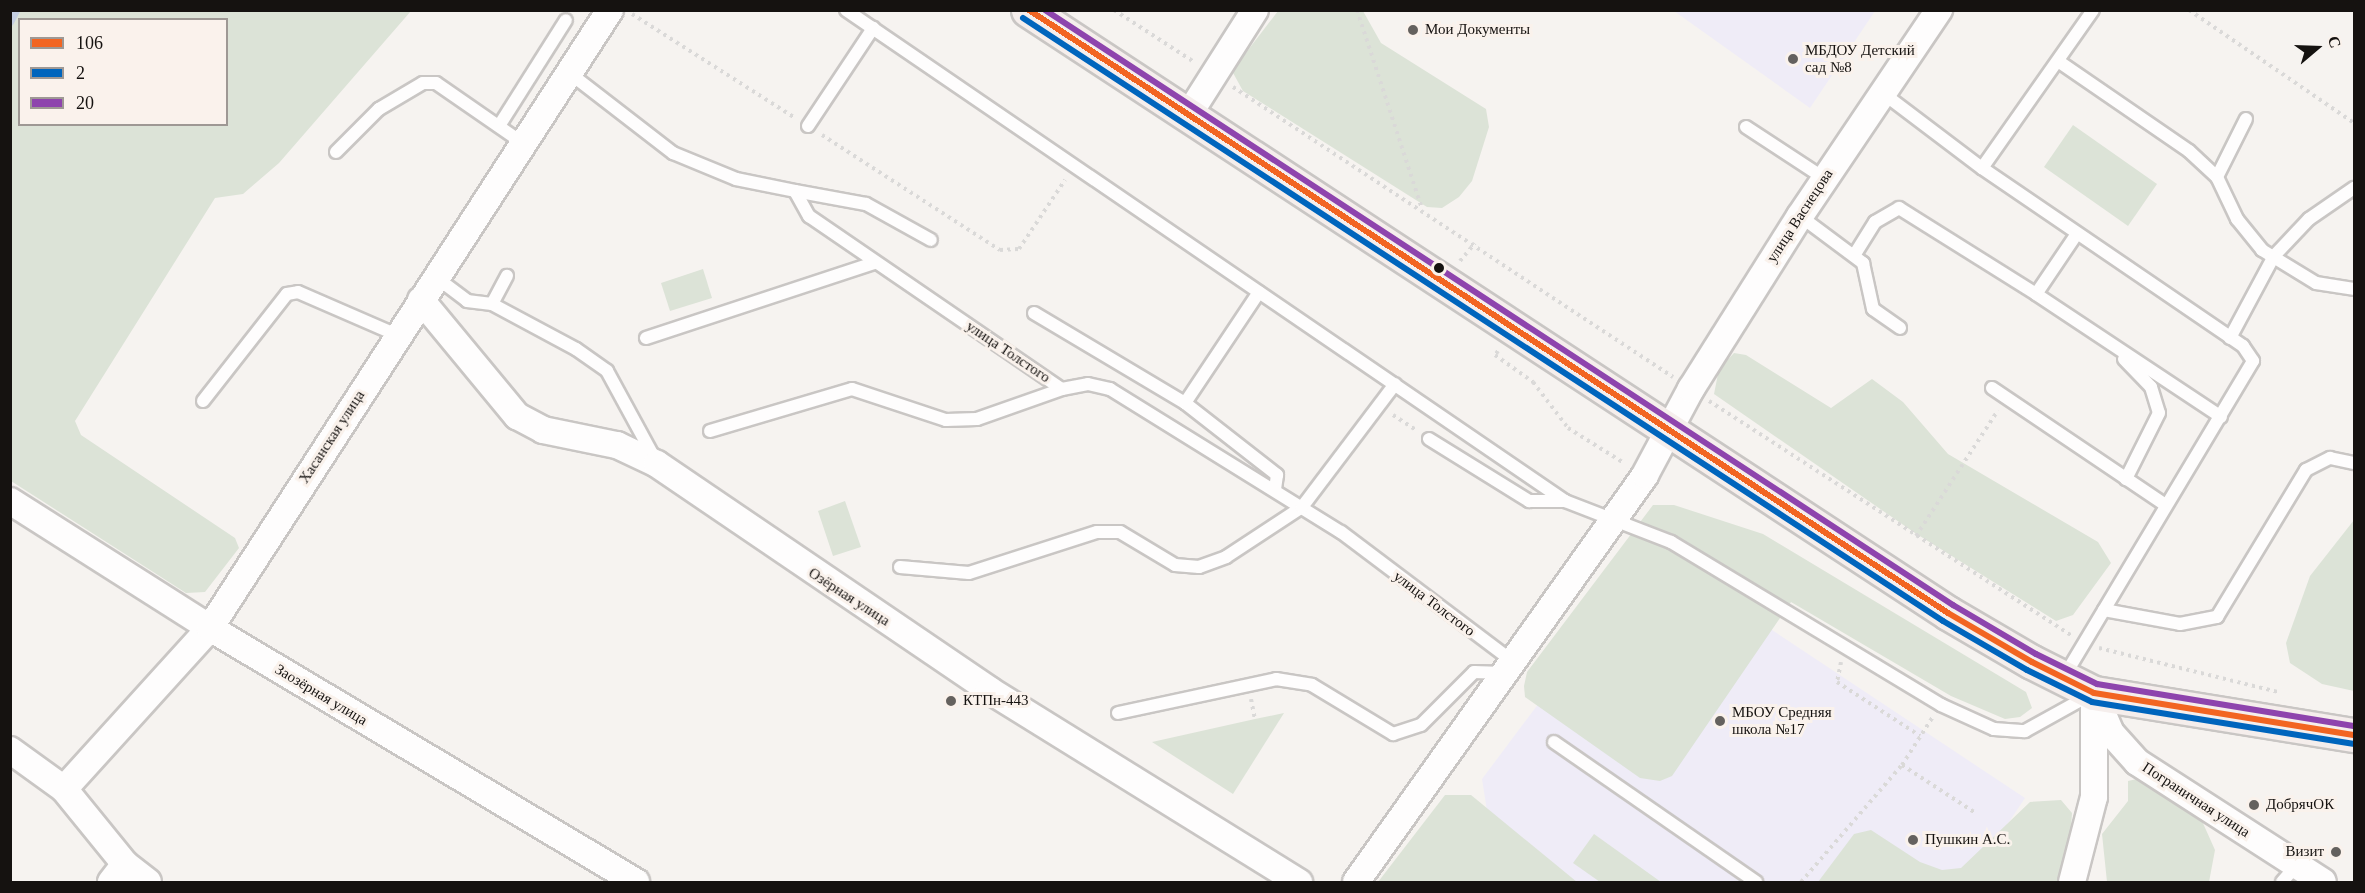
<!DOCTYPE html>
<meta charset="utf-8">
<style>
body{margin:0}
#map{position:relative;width:2365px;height:893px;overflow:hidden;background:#f6f3f0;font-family:"Times New Roman",serif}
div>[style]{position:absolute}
.education>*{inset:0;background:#efecf7}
.green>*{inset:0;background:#dce3d7}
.stream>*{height:7px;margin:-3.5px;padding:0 3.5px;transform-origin:3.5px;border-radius:3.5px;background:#c4cee1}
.path>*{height:4px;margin-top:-2px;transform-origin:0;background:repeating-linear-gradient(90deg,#dad9d8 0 3px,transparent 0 7.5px)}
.roads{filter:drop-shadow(2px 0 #c9c6c4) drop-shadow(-2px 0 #c9c6c4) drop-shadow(0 2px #c9c6c4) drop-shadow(0 -2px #c9c6c4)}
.service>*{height:12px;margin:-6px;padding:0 6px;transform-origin:6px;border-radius:6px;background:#fefdfd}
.minor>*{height:26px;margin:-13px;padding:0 13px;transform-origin:13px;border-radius:13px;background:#fefdfd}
.primary>*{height:33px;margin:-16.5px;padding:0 16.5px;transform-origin:16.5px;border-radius:16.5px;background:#f5eeec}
.bus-1>*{height:6px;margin:-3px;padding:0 3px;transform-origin:3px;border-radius:3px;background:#f26522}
.bus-2>*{height:6px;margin:-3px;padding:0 3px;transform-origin:3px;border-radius:3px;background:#0065bd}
.bus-3>*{height:6px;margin:-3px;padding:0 3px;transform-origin:3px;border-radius:3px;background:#8e44ad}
.dots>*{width:16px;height:16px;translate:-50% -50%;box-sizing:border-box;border:3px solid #faf2ec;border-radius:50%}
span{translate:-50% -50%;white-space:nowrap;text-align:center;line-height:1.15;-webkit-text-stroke:6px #faf2ec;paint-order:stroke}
.poi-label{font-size:15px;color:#151210}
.left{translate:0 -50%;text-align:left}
.right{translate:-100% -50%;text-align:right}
.street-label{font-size:15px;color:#151210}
.frame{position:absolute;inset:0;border:12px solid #151210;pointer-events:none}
.legend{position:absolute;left:18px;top:18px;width:210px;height:108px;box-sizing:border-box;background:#faf2ec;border:2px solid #9e9894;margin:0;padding:8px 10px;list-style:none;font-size:18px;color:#151210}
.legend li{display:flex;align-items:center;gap:12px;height:30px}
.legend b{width:30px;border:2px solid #9e9894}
.north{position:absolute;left:2287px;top:18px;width:60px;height:60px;-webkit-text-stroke:4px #faf2ec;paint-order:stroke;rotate:71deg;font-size:16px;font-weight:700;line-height:24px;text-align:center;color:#151210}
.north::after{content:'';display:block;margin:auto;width:21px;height:27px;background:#151210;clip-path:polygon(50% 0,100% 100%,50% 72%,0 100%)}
</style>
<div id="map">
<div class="education">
<i style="clip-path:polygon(1674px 11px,1875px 11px,1810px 108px)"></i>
<i style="clip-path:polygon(1653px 551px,2025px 798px,1969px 882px,1570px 882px,1490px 830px,1482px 779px)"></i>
</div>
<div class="green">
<i style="clip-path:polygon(evenodd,11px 10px,411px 11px,279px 163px,243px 194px,215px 198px,75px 421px,81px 435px,235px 538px,239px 548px,205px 592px,186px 593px,11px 481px,11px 10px,20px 20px,226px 20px,226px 124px,20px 124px,20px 20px)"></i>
<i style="clip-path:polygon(1278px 11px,1363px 11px,1381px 43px,1486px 109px,1489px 127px,1472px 181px,1459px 197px,1442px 208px,1427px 207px,1243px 91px,1232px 71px)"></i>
<i style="clip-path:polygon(2073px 125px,2157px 184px,2128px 226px,2044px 167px)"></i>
<i style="clip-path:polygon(703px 269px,712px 298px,670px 311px,661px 283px)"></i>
<i style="clip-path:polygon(1734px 353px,1746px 355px,1831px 408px,1872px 379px,1903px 402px,1948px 454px,2098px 542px,2111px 563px,2073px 615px,2056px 621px,1915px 533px,1714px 394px,1719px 369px)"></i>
<i style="clip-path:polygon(845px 501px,861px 547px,833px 556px,818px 511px)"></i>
<i style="clip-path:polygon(1653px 505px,1674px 505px,1763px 534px,2026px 692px,2032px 708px,2020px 717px,2005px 719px,1951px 696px,1791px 602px,1672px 776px,1660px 781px,1640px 778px,1525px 697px,1524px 686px,1527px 672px)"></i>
<i style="clip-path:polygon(2354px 520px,2354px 691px,2322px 684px,2290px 663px,2286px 643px,2310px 576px)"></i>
<i style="clip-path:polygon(1284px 713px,1233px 794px,1152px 742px,1255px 719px)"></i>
<i style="clip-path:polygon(2137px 779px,2202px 821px,2215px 850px,2209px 882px,2107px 882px,2102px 834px,2128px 801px,2128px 781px)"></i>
<i style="clip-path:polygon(1445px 795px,1471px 795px,1577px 882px,1378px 882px)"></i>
<i style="clip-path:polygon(2061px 800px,2072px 813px,2070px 844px,2057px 882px,1818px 882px,1854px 834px,1871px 830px,1920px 862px,1942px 870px,1961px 868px,2030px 802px)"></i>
<i style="clip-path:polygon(1594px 834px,1661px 882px,1600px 882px,1573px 863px)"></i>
</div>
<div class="stream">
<i style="left:10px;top:22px;width:13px;rotate:-63deg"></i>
</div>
<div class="path">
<i style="left:1114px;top:10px;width:95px;rotate:33deg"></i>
<i style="left:1357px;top:10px;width:206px;rotate:71.9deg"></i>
<i style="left:2189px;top:10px;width:200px;rotate:34.4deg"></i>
<i style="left:632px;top:14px;width:193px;rotate:32.5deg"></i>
<i style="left:1233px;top:87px;width:527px;rotate:33.39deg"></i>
<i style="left:822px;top:135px;width:212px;rotate:32.9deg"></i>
<i style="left:1000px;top:250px;width:19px;rotate:-3deg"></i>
<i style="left:1019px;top:249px;width:83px;rotate:-56.3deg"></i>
<i style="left:1460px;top:261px;width:23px;rotate:-50deg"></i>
<i style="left:1498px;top:351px;width:5px;rotate:127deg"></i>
<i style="left:1495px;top:355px;width:47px;rotate:35.4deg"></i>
<i style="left:1533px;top:382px;width:58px;rotate:52.7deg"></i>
<i style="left:1568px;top:428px;width:66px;rotate:32deg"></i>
<i style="left:1709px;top:401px;width:431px;rotate:32.9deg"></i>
<i style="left:1393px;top:415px;width:27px;rotate:33deg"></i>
<i style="left:1916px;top:536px;width:150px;rotate:-56.9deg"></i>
<i style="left:2099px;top:648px;width:184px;rotate:13.8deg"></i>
<i style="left:1841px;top:662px;width:20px;rotate:101deg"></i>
<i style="left:1837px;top:682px;width:99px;rotate:33deg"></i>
<i style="left:1251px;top:699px;width:20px;rotate:79deg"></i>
<i style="left:1902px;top:765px;width:56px;rotate:-57.4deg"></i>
<i style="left:1801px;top:882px;width:155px;rotate:-49.2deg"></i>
<i style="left:1902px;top:765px;width:86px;rotate:33.1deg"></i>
</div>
<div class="roads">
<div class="service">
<i style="left:846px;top:10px;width:871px;rotate:34.33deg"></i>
<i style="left:1565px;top:501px;width:114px;rotate:21.1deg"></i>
<i style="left:1671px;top:542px;width:315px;rotate:31.1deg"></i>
<i style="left:1941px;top:705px;width:58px;rotate:24.4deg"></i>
<i style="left:1994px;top:729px;width:31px;rotate:4deg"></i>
<i style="left:2025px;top:731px;width:74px;rotate:-29deg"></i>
<i style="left:2058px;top:61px;width:159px;rotate:34.5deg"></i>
<i style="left:2189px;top:151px;width:38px;rotate:43deg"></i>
<i style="left:572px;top:75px;width:128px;rotate:37.7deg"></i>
<i style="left:673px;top:153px;width:68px;rotate:22.4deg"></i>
<i style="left:736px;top:179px;width:60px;rotate:11.5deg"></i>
<i style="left:795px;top:191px;width:29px;rotate:61deg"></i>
<i style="left:809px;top:216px;width:306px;rotate:34.4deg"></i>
<i style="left:1884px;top:94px;width:123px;rotate:37.1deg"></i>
<i style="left:1982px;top:168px;width:193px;rotate:-54.9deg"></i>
<i style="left:2246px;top:119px;width:65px;rotate:116.6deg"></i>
<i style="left:2217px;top:177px;width:47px;rotate:64.5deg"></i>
<i style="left:2237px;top:219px;width:40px;rotate:51deg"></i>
<i style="left:2262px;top:250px;width:63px;rotate:31.4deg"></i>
<i style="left:2316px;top:283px;width:38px;rotate:9deg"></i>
<i style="left:499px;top:126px;width:125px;rotate:-57.7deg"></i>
<i style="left:808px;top:126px;width:118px;rotate:-56.4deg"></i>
<i style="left:1746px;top:127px;width:93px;rotate:33.2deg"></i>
<i style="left:336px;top:152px;width:61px;rotate:-45deg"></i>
<i style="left:379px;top:109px;width:51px;rotate:-30.6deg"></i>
<i style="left:423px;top:83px;width:13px"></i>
<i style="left:436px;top:83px;width:107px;rotate:34.7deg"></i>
<i style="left:1982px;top:168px;width:316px;rotate:34.3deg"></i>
<i style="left:2243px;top:346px;width:18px;rotate:56deg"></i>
<i style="left:2253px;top:361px;width:368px;rotate:120.9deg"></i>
<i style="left:795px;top:191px;width:72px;rotate:10.4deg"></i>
<i style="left:866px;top:204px;width:74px;rotate:29deg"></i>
<i style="left:1800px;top:216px;width:79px;rotate:36.7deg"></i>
<i style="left:1863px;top:263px;width:47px;rotate:77.7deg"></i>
<i style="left:1873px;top:309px;width:33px;rotate:35deg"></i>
<i style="left:2076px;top:235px;width:71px;rotate:124.1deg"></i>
<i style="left:2036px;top:294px;width:222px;rotate:33.6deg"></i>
<i style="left:1855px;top:254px;width:38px;rotate:-58deg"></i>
<i style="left:1875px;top:222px;width:28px;rotate:-30deg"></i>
<i style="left:1899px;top:208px;width:162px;rotate:32.1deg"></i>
<i style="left:437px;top:278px;width:38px;rotate:37deg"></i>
<i style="left:467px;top:301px;width:25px;rotate:7deg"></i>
<i style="left:492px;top:304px;width:95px;rotate:28.2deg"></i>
<i style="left:576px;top:349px;width:38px;rotate:35deg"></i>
<i style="left:607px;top:371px;width:102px;rotate:61.4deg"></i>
<i style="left:492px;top:304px;width:32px;rotate:-62deg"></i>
<i style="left:1034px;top:313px;width:176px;rotate:30.8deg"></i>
<i style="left:1185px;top:403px;width:117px;rotate:38deg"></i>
<i style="left:1277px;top:475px;width:15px;rotate:98deg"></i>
<i style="left:646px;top:338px;width:240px;rotate:-18.2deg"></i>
<i style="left:2230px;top:338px;width:93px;rotate:-61.8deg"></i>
<i style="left:2274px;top:256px;width:51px;rotate:-46.6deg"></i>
<i style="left:2309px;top:219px;width:55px;rotate:-34.6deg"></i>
<i style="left:2124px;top:359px;width:39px;rotate:46deg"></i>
<i style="left:2151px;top:387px;width:27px;rotate:73deg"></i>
<i style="left:2159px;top:413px;width:74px;rotate:116.6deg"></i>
<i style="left:1992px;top:388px;width:207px;rotate:34deg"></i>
<i style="left:203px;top:401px;width:136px;rotate:-51.9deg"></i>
<i style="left:287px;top:294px;width:11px;rotate:-10deg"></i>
<i style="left:298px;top:292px;width:108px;rotate:23.5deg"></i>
<i style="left:1185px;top:403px;width:133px;rotate:-56.3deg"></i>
<i style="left:710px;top:431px;width:148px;rotate:-16.5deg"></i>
<i style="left:852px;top:389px;width:99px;rotate:18.3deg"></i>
<i style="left:946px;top:420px;width:31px;rotate:-2deg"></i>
<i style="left:977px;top:419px;width:90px;rotate:-19.4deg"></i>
<i style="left:1062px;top:389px;width:26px;rotate:-11deg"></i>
<i style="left:1088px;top:384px;width:23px;rotate:13deg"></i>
<i style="left:1110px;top:389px;width:272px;rotate:31.8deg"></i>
<i style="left:1341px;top:532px;width:213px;rotate:37deg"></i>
<i style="left:1429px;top:439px;width:118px;rotate:31.8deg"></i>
<i style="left:1529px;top:501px;width:36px"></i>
<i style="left:900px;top:567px;width:69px;rotate:5deg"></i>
<i style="left:969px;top:573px;width:134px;rotate:-17.8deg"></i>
<i style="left:1097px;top:532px;width:23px"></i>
<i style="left:1120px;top:532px;width:64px;rotate:31deg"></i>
<i style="left:1175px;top:565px;width:24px;rotate:5deg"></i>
<i style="left:1199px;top:567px;width:29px;rotate:-20deg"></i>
<i style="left:1226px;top:557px;width:91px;rotate:-33.3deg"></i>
<i style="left:1302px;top:507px;width:154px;rotate:-52.9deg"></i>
<i style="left:2104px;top:610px;width:77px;rotate:10.4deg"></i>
<i style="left:2180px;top:624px;width:38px;rotate:-11deg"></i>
<i style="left:2217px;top:617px;width:172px;rotate:-58.8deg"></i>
<i style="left:2306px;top:470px;width:27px;rotate:-27deg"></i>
<i style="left:2330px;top:458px;width:25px;rotate:12deg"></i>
<i style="left:1118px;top:713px;width:162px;rotate:-12.1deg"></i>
<i style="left:1276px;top:679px;width:36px;rotate:9deg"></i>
<i style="left:1312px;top:685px;width:95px;rotate:31.2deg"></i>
<i style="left:1393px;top:734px;width:29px;rotate:-18deg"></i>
<i style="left:1421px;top:725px;width:75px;rotate:-45deg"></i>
<i style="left:1474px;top:672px;width:29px;rotate:2deg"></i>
<i style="left:1554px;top:742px;width:246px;rotate:34.7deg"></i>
<i style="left:2282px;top:882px;width:23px;rotate:-49deg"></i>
</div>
<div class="minor">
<i style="left:1189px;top:114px;width:123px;rotate:-57.6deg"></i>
<i style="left:421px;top:300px;width:151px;rotate:50.4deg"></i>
<i style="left:517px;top:416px;width:30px;rotate:28deg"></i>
<i style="left:543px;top:430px;width:76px;rotate:11.5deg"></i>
<i style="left:617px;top:445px;width:44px;rotate:25.4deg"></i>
<i style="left:657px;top:464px;width:402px;rotate:34.2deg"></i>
<i style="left:989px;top:690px;width:365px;rotate:31.8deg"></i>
<i style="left:10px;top:501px;width:237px;rotate:32.4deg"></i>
<i style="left:210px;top:628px;width:496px;rotate:30.8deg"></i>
<i style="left:2094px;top:693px;width:43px;rotate:67deg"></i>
<i style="left:2111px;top:733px;width:39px;rotate:48deg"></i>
<i style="left:2137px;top:762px;width:221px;rotate:32.8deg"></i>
<i style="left:10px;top:750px;width:67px;rotate:35.8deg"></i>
<i style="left:64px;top:789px;width:97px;rotate:50.9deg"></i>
<i style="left:125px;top:864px;width:29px;rotate:38deg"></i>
<i style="left:64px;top:789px;width:217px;rotate:-47.8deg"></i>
<i style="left:210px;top:628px;width:736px;rotate:-57.09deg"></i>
<i style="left:111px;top:882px;width:23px;rotate:-52deg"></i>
<i style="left:1356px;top:882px;width:499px;rotate:-54.6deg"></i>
<i style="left:1645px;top:475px;width:98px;rotate:-61.9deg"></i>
<i style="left:1691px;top:389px;width:204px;rotate:-57.8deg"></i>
<i style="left:1800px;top:216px;width:249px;rotate:-56deg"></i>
<i style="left:2072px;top:882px;width:88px;rotate:-75.5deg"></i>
<i style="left:2094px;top:797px;width:94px;rotate:-90deg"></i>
</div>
<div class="primary">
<i style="left:1028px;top:10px;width:1100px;rotate:33.24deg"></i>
<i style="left:1948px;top:613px;width:97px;rotate:30.3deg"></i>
<i style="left:2032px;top:662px;width:69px;rotate:26.6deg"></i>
<i style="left:2094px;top:693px;width:263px;rotate:9.2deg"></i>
</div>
</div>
<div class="bus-1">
<i style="left:1029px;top:10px;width:1099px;rotate:33.27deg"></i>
<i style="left:1948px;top:613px;width:97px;rotate:30.3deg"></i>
<i style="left:2032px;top:662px;width:69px;rotate:26.6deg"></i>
<i style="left:2094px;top:693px;width:263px;rotate:9.2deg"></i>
</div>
<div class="bus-2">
<i style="left:1023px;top:18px;width:1100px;rotate:33.24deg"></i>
<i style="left:1943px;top:621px;width:97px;rotate:30.3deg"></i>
<i style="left:2027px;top:670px;width:72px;rotate:26.2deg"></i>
<i style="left:2092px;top:702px;width:264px;rotate:9.1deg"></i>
</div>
<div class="bus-3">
<i style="left:1045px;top:10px;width:1086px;rotate:33.24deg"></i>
<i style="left:1953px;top:605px;width:96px;rotate:30.6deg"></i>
<i style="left:2036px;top:654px;width:68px;rotate:26.2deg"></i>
<i style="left:2097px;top:684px;width:260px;rotate:9.3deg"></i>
</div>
<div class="dots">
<i style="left:1413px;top:30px;background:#64615e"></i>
<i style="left:1793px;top:59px;background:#64615e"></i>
<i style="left:1439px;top:268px;background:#151210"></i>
<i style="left:951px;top:701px;background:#64615e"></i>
<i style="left:1720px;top:721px;background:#64615e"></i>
<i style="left:2254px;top:805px;background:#64615e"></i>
<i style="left:1913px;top:840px;background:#64615e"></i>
<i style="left:2336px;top:852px;background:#64615e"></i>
</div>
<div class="poi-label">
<span class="left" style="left:1425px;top:30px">Мои Документы</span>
<span class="left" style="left:1805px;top:59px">МБДОУ Детский<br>сад №8</span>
<span class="left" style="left:963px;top:701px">КТПн-443</span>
<span class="left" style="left:1732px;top:721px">МБОУ Средняя<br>школа №17</span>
<span class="left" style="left:2266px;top:805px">ДобрячОК</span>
<span class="left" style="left:1925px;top:840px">Пушкин А.С.</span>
<span class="right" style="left:2324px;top:852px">Визит</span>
</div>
<div class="street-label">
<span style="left:1800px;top:216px;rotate:-57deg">улица Васнецова</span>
<span style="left:1008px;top:352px;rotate:34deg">улица Толстого</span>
<span style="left:332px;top:437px;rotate:-57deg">Хасанская улица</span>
<span style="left:849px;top:597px;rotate:33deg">Озёрная улица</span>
<span style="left:1434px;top:604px;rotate:37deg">улица Толстого</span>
<span style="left:321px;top:695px;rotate:31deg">Заозёрная улица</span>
<span style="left:2196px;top:800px;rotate:33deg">Пограничная улица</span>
</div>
<div class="frame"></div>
<ul class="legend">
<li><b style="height:8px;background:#f26522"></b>106</li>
<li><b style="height:8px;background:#0065bd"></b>2</li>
<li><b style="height:8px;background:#8e44ad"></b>20</li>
</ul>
<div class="north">С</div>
</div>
